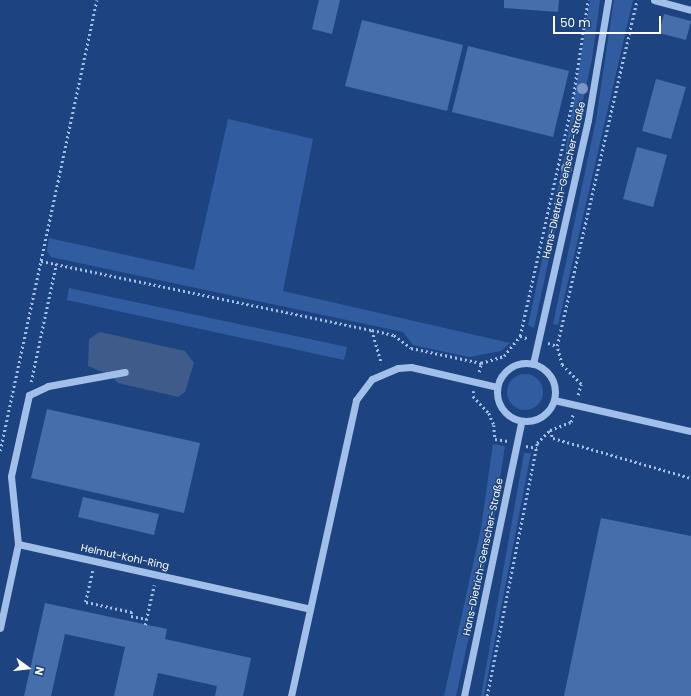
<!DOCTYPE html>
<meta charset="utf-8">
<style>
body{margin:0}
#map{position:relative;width:691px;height:696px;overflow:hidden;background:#1d4481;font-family:Poppins,sans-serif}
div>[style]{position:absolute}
.green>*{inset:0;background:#315da0}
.round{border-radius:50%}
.water>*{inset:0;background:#3e5b89}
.building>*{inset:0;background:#456eab}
.path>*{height:2.5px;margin-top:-1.25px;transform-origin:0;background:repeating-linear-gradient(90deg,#a2bfe9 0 2px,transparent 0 5px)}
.minor>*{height:7px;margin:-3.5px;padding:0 3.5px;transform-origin:3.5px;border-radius:3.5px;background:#a2bfe9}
.minor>.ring{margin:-3.5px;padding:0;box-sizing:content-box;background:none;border:7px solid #a2bfe9;border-radius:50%}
.trees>*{width:11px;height:11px;margin:-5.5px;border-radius:50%;background:#7a96c2}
span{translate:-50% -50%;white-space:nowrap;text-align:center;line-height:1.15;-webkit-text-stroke:3px #1d4481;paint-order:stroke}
.street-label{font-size:10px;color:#fff}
.north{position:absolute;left:8px;top:648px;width:40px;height:40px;-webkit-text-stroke:3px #1d4481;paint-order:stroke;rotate:105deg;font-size:11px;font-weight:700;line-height:16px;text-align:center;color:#fff}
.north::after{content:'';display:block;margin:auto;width:14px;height:18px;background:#fff;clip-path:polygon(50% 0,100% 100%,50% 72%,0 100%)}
.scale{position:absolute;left:553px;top:16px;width:108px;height:18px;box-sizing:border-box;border:2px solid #fff;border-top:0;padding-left:5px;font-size:12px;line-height:14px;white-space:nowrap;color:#fff;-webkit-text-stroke:3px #1d4481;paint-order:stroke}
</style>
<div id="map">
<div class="green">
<i style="clip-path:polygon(590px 0,600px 0,592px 59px,534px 328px,528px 325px,565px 154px)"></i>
<i style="clip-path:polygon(614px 0,633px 0,558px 325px,553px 324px,596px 120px)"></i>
<i style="clip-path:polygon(228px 119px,313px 139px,283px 291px,510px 343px,501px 351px,469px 357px,413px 345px,403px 332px,51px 257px,47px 251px,49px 238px,194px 270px)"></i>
<i style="clip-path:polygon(69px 288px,347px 347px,344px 360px,67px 300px)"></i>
<i class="round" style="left:507px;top:374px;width:36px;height:36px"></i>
<i style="clip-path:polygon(493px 444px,505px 446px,492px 531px,456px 696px,444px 696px,481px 528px)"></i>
<i style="clip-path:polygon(524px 453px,531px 453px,484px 696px,481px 696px)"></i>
</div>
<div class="water">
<i style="clip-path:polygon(100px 332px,185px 351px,194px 363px,185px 392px,178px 397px,118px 383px,110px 375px,88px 366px,89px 339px)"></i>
</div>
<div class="building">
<i style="clip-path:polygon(319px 0,340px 0,332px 34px,312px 29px)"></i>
<i style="clip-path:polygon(504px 0,559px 0,558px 12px,504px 8px)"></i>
<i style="clip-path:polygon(664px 14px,691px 21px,686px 40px,659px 33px)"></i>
<i style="clip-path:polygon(362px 20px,463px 45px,447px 111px,345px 86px)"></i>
<i style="clip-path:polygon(468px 46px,569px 71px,553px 137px,452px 112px)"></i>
<i style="clip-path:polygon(656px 79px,686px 87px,671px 139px,642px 131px)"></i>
<i style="clip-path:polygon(637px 147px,667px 155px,653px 207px,623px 199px)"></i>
<i style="clip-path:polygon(47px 409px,200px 443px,184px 513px,31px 478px)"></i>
<i style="clip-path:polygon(83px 497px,159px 514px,154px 535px,78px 517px)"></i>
<i style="clip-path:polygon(601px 518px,691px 536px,691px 696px,564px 696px)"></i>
<i style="clip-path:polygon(45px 603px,167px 629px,165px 639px,251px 658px,243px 696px,215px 696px,217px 686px,158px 673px,153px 696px,114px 696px,125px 647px,65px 634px,51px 696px,24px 696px)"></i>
</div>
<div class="path">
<i style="left:41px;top:261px;width:338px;rotate:11.8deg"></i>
<i style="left:372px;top:330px;width:35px;rotate:74deg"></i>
<i style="left:372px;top:330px;width:23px;rotate:13deg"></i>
<i style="left:394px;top:335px;width:21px;rotate:37deg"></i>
<i style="left:411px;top:348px;width:72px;rotate:12.1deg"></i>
<i style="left:520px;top:336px;width:238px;rotate:-77.4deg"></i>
<i style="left:572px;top:104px;width:105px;rotate:-81.3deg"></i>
<i style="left:548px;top:343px;width:9px;rotate:18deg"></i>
<i style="left:479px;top:372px;width:9px;rotate:-77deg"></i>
<i style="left:481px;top:363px;width:24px;rotate:-17deg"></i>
<i style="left:504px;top:356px;width:26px;rotate:-51deg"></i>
<i style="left:520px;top:336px;width:9px;rotate:18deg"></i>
<i style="left:31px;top:382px;width:121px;rotate:-78deg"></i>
<i style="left:474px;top:391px;width:5px;rotate:101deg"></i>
<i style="left:473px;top:396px;width:23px;rotate:47deg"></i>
<i style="left:489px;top:413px;width:13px;rotate:67deg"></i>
<i style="left:494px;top:425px;width:14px;rotate:86deg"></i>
<i style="left:495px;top:439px;width:13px;rotate:9deg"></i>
<i style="left:578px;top:395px;width:11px;rotate:-75deg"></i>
<i style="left:581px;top:384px;width:27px;rotate:-135deg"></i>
<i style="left:562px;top:365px;width:20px;rotate:-105deg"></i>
<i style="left:557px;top:346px;width:355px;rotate:-77deg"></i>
<i style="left:550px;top:430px;width:9px;rotate:69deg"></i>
<i style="left:553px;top:438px;width:144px;rotate:16.2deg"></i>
<i style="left:526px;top:446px;width:11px;rotate:10deg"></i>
<i style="left:0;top:451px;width:461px;rotate:-77.9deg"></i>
<i style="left:93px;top:571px;width:32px;rotate:103deg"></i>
<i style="left:86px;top:602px;width:47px;rotate:12.3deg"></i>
<i style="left:132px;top:612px;width:4px;rotate:104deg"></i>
<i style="left:131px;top:616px;width:16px;rotate:11deg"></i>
<i style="left:145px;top:625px;width:41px;rotate:-77.3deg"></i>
<i style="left:487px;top:696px;width:258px;rotate:-78.8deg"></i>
<i style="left:537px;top:443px;width:18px;rotate:-45deg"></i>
<i style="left:550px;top:430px;width:22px;rotate:-21deg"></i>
<i style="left:571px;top:422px;width:8px;rotate:-76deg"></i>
</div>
<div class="minor">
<i style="left:654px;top:0;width:38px;rotate:15deg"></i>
<i class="ring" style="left:497px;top:363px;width:51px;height:51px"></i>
<i style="left:533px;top:364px;width:250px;rotate:-77.3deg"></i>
<i style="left:588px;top:120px;width:122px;rotate:-80.5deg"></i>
<i style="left:554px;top:400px;width:140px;rotate:12.8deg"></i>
<i style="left:18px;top:544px;width:299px;rotate:12.5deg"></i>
<i style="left:0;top:628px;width:86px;rotate:-77.9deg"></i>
<i style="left:18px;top:544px;width:68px;rotate:-95.9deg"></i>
<i style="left:11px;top:476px;width:83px;rotate:-77.5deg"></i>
<i style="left:29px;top:395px;width:21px;rotate:-25deg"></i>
<i style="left:48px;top:386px;width:78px;rotate:-10.3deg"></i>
<i style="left:291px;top:696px;width:303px;rotate:-77.6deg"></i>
<i style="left:356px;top:400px;width:26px;rotate:-53deg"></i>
<i style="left:372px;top:379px;width:28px;rotate:-23deg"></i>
<i style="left:398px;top:368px;width:13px;rotate:-4deg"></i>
<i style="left:411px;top:367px;width:88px;rotate:13.1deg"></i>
<i style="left:464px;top:696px;width:280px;rotate:-78.2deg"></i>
</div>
<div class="trees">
<i style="left:582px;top:88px"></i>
<i style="left:566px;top:168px"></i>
</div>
<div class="street-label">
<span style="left:564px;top:180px;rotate:-77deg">Hans-Dietrich-Genscher-Straße</span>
<span style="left:125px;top:557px;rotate:12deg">Helmut-Kohl-Ring</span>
<span style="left:483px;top:557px;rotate:-78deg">Hans-Dietrich-Genscher-Straße</span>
</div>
<div class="north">N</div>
<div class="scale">50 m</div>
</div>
